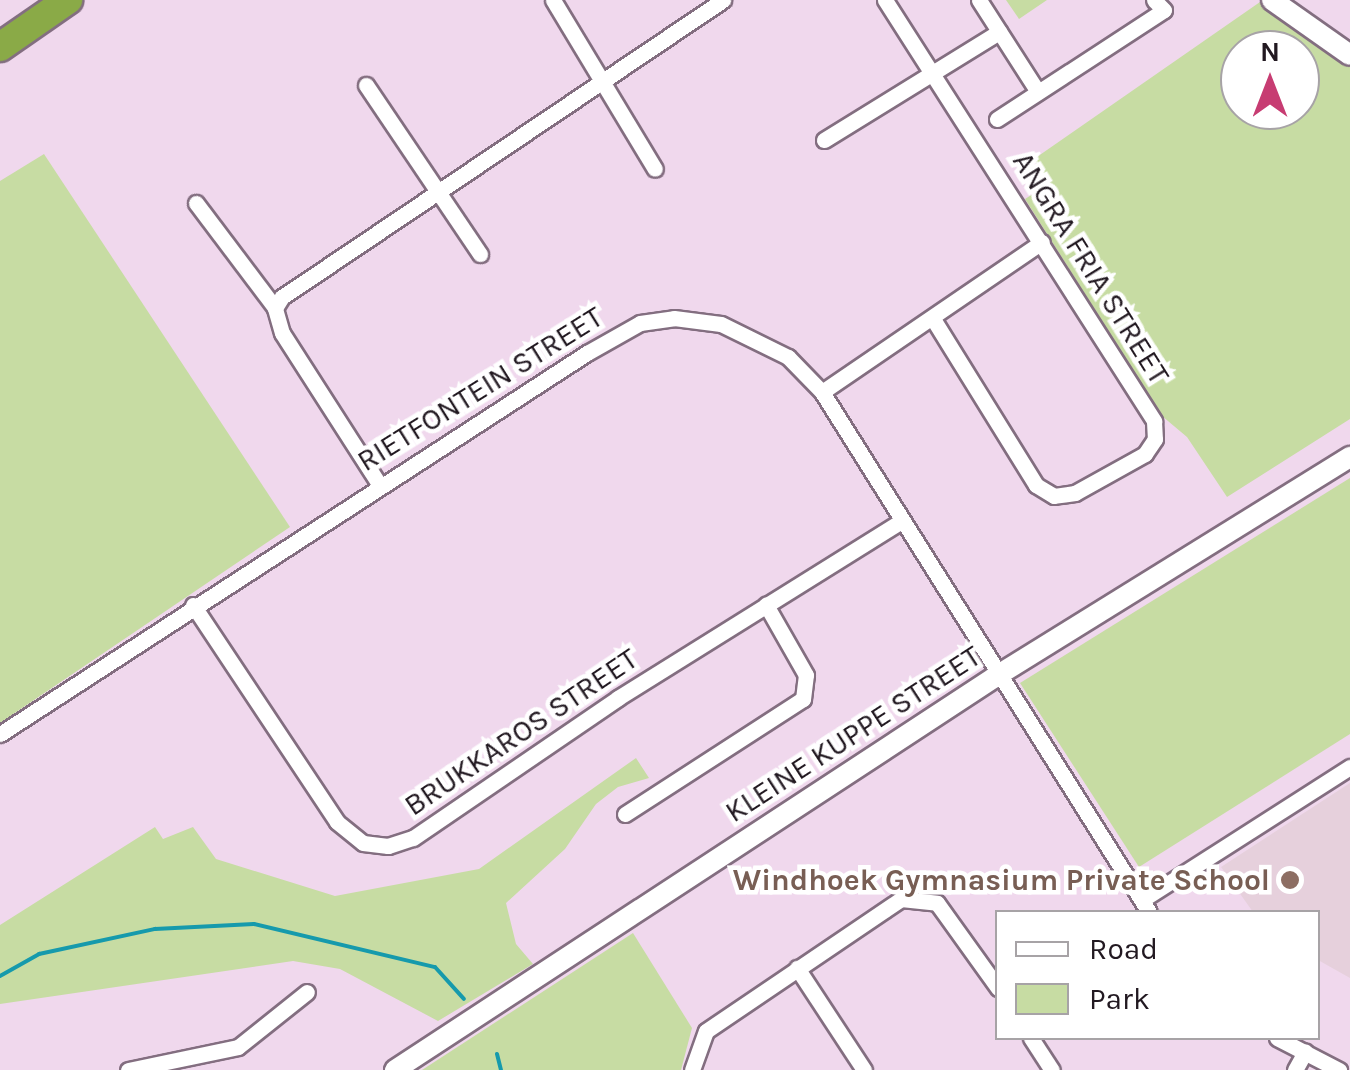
<!DOCTYPE html>
<style>
body{margin:0}
#map{position:relative;width:1350px;height:1070px;overflow:hidden;background:#f0d8ed;font-family:Karla,sans-serif}
div>[style]{position:absolute}
.education>*{inset:0;background:#e6d0dc}
.green>*{inset:0;background:#c7dca3}
.stream>*{height:4px;margin:-2px;padding:0 2px;transform-origin:2px;border-radius:2px;background:#169aac}
.roads{filter:drop-shadow(2px 0 #836e80) drop-shadow(-2px 0 #836e80) drop-shadow(0 2px #836e80) drop-shadow(0 -2px #836e80)}
.minor>*{height:15px;margin:-7.5px;padding:0 7.5px;transform-origin:7.5px;border-radius:7.5px;background:#fff}
.tertiary>*{height:20px;margin:-10px;padding:0 10px;transform-origin:10px;border-radius:10px;background:#fff}
.motorway>*{height:28px;margin:-14px;padding:0 14px;transform-origin:14px;border-radius:14px;background:#8aaa47}
.dots>*{width:28px;height:28px;translate:-50% -50%;box-sizing:border-box;border:5px solid #fff;border-radius:50%}
span{translate:-50% -50%;white-space:nowrap;text-align:center;line-height:1.15;-webkit-text-stroke:9px #fff;paint-order:stroke}
.street-label{font-size:30px;color:#221921}
.education-label{font-size:30px;color:#785e54;font-weight:700}
.right{translate:-100% -50%;text-align:right}
.legend{position:absolute;left:995px;top:910px;width:325px;height:130px;box-sizing:border-box;background:#fff;border:2px solid #a7a3a6;margin:0;padding:12px 18px;list-style:none;font-size:30px;color:#221921}
.legend li{display:flex;align-items:center;gap:20px;height:50px}
.legend b{width:50px;border:2px solid #a7a3a6}
.north{position:absolute;left:1220px;top:30px;width:100px;height:100px;box-sizing:border-box;background:#fff;border:2px solid #a7a3a6;border-radius:50%;rotate:0deg;font-size:28px;font-weight:700;line-height:40px;text-align:center;color:#221921}
.north::after{content:'';display:block;margin:auto;width:35px;height:45px;background:#c73c72;clip-path:polygon(50% 0,100% 100%,50% 72%,0 100%)}
</style>
<div id="map">
<div class="education">
<i style="clip-path:polygon(1350px 783px,1350px 978px,1318px 960px,1318px 912px,1253px 912px,1221px 867px)"></i>
</div>
<div class="green">
<i style="clip-path:polygon(1006px 0,1047px 0,1019px 19px)"></i>
<i style="clip-path:polygon(evenodd,1260px 2px,1350px 66px,1350px 419px,1227px 497px,1187px 437px,1162px 416px,1025px 199px,1047px 185px,1034px 159px,1260px 2px,1240px 50px,1300px 50px,1300px 110px,1240px 110px,1240px 50px)"></i>
<i style="clip-path:polygon(44px 154px,290px 527px,0 723px,0 181px)"></i>
<i style="clip-path:polygon(1350px 478px,1350px 734px,1139px 867px,1020px 683px)"></i>
<i style="clip-path:polygon(636px 758px,649px 778px,618px 787px,596px 804px,565px 849px,506px 903px,516px 944px,533px 964px,438px 1021px,340px 969px,293px 961px,0 1004px,0 925px,155px 827px,163px 839px,193px 827px,216px 859px,335px 896px,479px 869px)"></i>
<i style="clip-path:polygon(633px 933px,692px 1028px,681px 1070px,422px 1070px)"></i>
</div>
<div class="stream">
<i style="left:0;top:976px;width:45px;rotate:-29.4deg"></i>
<i style="left:39px;top:954px;width:119px;rotate:-12.2deg"></i>
<i style="left:155px;top:929px;width:99px;rotate:-2.9deg"></i>
<i style="left:254px;top:924px;width:186px;rotate:13.4deg"></i>
<i style="left:435px;top:967px;width:43px;rotate:47.8deg"></i>
<i style="left:497px;top:1054px;width:16px;rotate:76deg"></i>
</div>
<div class="roads">
<div class="minor">
<i style="left:553px;top:0;width:197px;rotate:58.9deg"></i>
<i style="left:885px;top:0;width:500px;rotate:57.4deg"></i>
<i style="left:1154px;top:421px;width:18px;rotate:87deg"></i>
<i style="left:1155px;top:439px;width:18px;rotate:124deg"></i>
<i style="left:1145px;top:454px;width:80px;rotate:150.9deg"></i>
<i style="left:1075px;top:493px;width:21px;rotate:172deg"></i>
<i style="left:1054px;top:496px;width:21px;rotate:-149deg"></i>
<i style="left:1036px;top:485px;width:195px;rotate:-121.8deg"></i>
<i style="left:979px;top:0;width:109px;rotate:57.3deg"></i>
<i style="left:366px;top:85px;width:204px;rotate:56deg"></i>
<i style="left:997px;top:119px;width:199px;rotate:-33.1deg"></i>
<i style="left:1164px;top:10px;width:14px;rotate:-135deg"></i>
<i style="left:824px;top:140px;width:206px;rotate:-31.7deg"></i>
<i style="left:196px;top:203px;width:131px;rotate:53deg"></i>
<i style="left:822px;top:392px;width:266px;rotate:-34.3deg"></i>
<i style="left:379px;top:484px;width:179px;rotate:-122.7deg"></i>
<i style="left:282px;top:333px;width:26px;rotate:-106deg"></i>
<i style="left:275px;top:308px;width:13px;rotate:-58deg"></i>
<i style="left:282px;top:297px;width:532px;rotate:-33.96deg"></i>
<i style="left:193px;top:605px;width:260px;rotate:56.4deg"></i>
<i style="left:337px;top:822px;width:33px;rotate:39deg"></i>
<i style="left:363px;top:843px;width:25px;rotate:7deg"></i>
<i style="left:388px;top:846px;width:26px;rotate:-18deg"></i>
<i style="left:413px;top:838px;width:248px;rotate:-34.3deg"></i>
<i style="left:618px;top:698px;width:334px;rotate:-32deg"></i>
<i style="left:0;top:734px;width:700px;rotate:-32.99deg"></i>
<i style="left:587px;top:353px;width:61px;rotate:-29.5deg"></i>
<i style="left:640px;top:323px;width:34px;rotate:-8deg"></i>
<i style="left:674px;top:318px;width:47px;rotate:7.3deg"></i>
<i style="left:721px;top:324px;width:75px;rotate:26.2deg"></i>
<i style="left:788px;top:357px;width:49px;rotate:45.8deg"></i>
<i style="left:822px;top:392px;width:614px;rotate:57.84deg"></i>
<i style="left:625px;top:814px;width:212px;rotate:-32.9deg"></i>
<i style="left:803px;top:699px;width:24px;rotate:-83deg"></i>
<i style="left:806px;top:675px;width:81px;rotate:-119.7deg"></i>
<i style="left:1142px;top:900px;width:247px;rotate:-32.6deg"></i>
<i style="left:797px;top:968px;width:122px;rotate:56.7deg"></i>
<i style="left:1031px;top:1038px;width:38px;rotate:57deg"></i>
<i style="left:1277px;top:1038px;width:70px;rotate:27.3deg"></i>
<i style="left:128px;top:1070px;width:112px;rotate:-11.8deg"></i>
<i style="left:238px;top:1047px;width:88px;rotate:-38.6deg"></i>
<i style="left:692px;top:1070px;width:41px;rotate:-70.3deg"></i>
<i style="left:706px;top:1031px;width:235px;rotate:-34.1deg"></i>
<i style="left:901px;top:899px;width:36px;rotate:6deg"></i>
<i style="left:937px;top:903px;width:105px;rotate:54.3deg"></i>
<i style="left:1295px;top:1070px;width:21px;rotate:-61deg"></i>
</div>
<div class="tertiary">
<i style="left:1272px;top:0;width:95px;rotate:35.2deg"></i>
<i style="left:395px;top:1070px;width:717px;rotate:-33.22deg"></i>
<i style="left:995px;top:677px;width:418px;rotate:-31.8deg"></i>
</div>
<div class="motorway">
<i style="left:0;top:47px;width:83px;rotate:-34.7deg"></i>
</div>
</div>
<div class="dots">
<i style="left:1290px;top:880px;background:#8d6e63"></i>
</div>
<div class="street-label">
<span style="left:1091px;top:268px;rotate:58deg">ANGRA FRIA STREET</span>
<span style="left:480px;top:389px;rotate:-32deg">RIETFONTEIN STREET</span>
<span style="left:521px;top:732px;rotate:-34deg">BRUKKAROS STREET</span>
<span style="left:853px;top:734px;rotate:-33deg">KLEINE KUPPE STREET</span>
</div>
<div class="education-label">
<span class="right" style="left:1270px;top:880px">Windhoek Gymnasium Private School</span>
</div>
<ul class="legend">
<li><b style="height:12px;background:#fff"></b>Road</li>
<li><b style="height:28px;background:#c7dca3"></b>Park</li>
</ul>
<div class="north">N</div>
</div>
